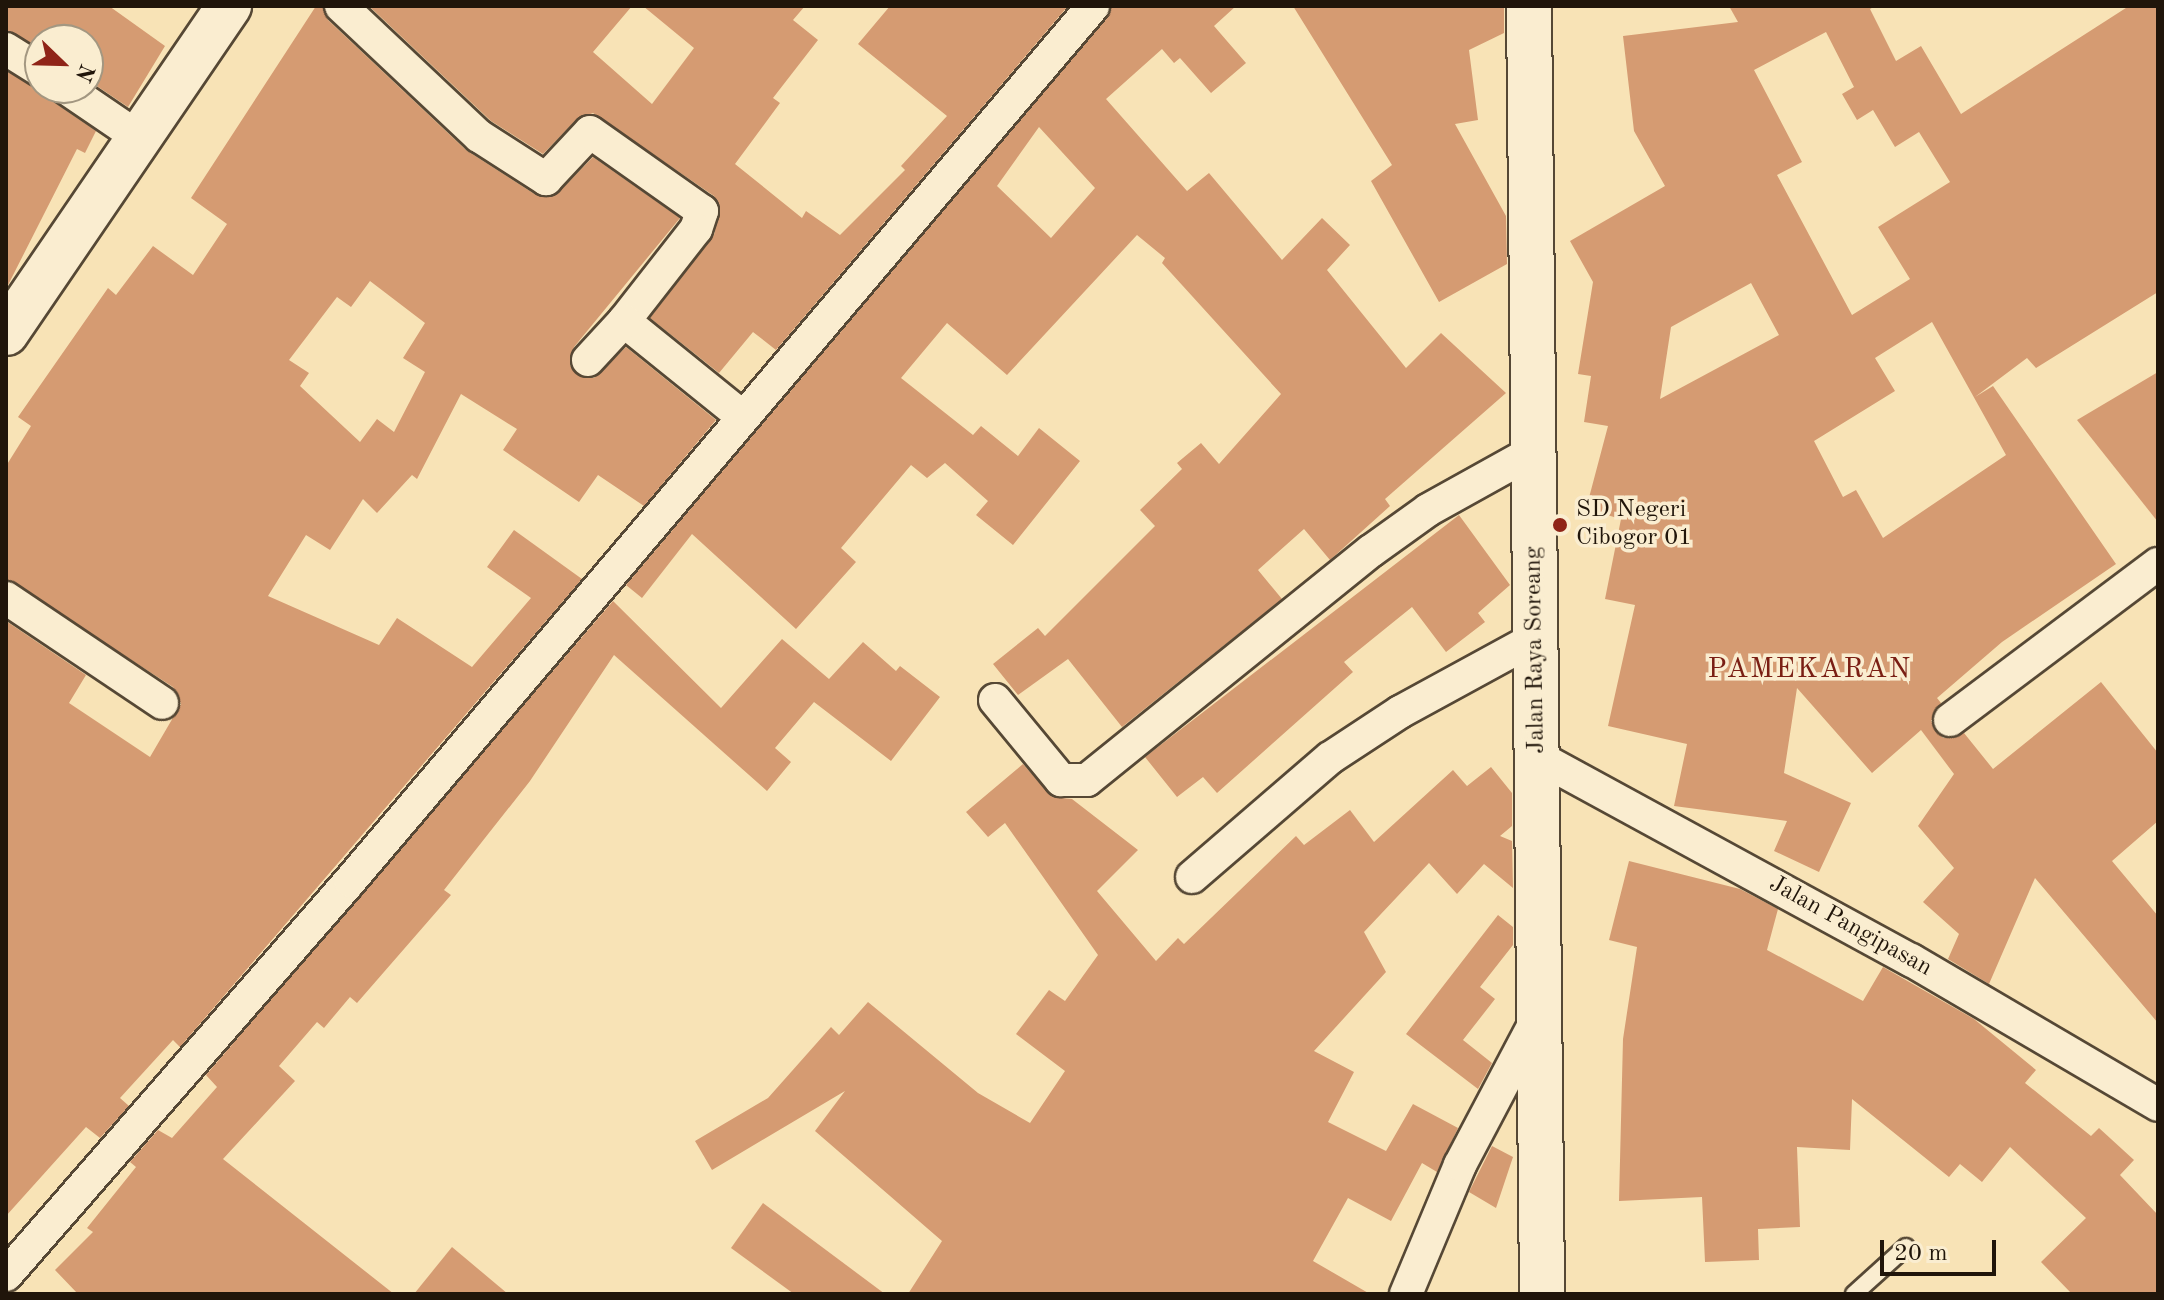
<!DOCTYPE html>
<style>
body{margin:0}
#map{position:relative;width:2164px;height:1300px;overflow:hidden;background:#f8e3b6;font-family:"Old Standard TT",serif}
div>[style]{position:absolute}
.building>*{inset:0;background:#d59b72}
.roads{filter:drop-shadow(2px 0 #564835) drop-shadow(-2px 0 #564835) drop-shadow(0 2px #564835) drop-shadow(0 -2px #564835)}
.lane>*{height:16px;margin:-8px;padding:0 8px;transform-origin:8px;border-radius:8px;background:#faedd0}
.street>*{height:32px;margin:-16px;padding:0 16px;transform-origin:16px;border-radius:16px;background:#faedd0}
.secondary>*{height:44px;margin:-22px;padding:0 22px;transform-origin:22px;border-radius:22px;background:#faedd0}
.dots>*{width:22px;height:22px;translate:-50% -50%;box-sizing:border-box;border:4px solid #faedd0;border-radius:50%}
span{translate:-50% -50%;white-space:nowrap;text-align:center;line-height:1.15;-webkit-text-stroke:7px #faedd0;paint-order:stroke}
.poi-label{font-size:24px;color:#20150a}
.left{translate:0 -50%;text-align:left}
.street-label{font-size:24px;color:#20150a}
.quarter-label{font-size:28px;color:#7a1f14;letter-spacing:2px}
.frame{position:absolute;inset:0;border:8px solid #20150a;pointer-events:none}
.north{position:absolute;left:24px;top:24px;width:80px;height:80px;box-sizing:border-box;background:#faedd0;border:2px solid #a39781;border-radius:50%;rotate:113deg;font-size:22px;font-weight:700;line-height:32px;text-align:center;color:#20150a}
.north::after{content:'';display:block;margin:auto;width:28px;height:36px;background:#8f2418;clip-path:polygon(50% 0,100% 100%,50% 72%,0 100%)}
.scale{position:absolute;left:1880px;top:1240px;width:116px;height:36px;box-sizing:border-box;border:4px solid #20150a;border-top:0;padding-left:10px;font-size:24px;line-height:28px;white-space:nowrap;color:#20150a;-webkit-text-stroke:6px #faedd0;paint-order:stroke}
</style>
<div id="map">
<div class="building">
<i style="clip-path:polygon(6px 6px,109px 6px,165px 46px,128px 107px,88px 80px,88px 40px,40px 40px,40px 48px,6px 30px)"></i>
<i style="clip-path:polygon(evenodd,316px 6px,323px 6px,328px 20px,466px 150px,536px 195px,559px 192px,593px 157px,680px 218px,574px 347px,570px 365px,576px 374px,594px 378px,626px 347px,716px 420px,644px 506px,598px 475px,579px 502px,503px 450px,517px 429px,461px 394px,417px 479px,412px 475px,377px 513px,363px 499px,330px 550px,306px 535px,268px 596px,379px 645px,397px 618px,472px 667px,531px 598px,487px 567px,514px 530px,582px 579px,180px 1047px,173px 1040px,120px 1098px,129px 1106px,100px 1138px,86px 1127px,6px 1216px,6px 621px,86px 675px,69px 703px,150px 757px,181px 704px,173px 687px,6px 579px,6px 466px,31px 426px,18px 417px,108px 288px,116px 295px,153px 246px,193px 275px,227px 224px,191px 198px,316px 6px,370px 281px,425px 323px,403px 358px,425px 372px,394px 432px,377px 419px,360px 442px,300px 386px,309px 373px,289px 360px,337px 297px,351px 307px,370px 281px)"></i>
<i style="clip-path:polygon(369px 6px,632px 6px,593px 52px,652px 104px,694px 48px,643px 6px,805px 6px,793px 20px,818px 40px,773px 98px,780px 103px,735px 164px,802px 218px,806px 211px,840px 235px,905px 170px,901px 166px,947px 116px,858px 44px,890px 6px,1068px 6px,776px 350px,753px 332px,719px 373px,650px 318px,714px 235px,720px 206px,714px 196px,593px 113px,577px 119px,543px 154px,491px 121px)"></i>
<i style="clip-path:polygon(evenodd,1112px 6px,1236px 6px,1214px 26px,1246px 63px,1211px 93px,1180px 58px,1174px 63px,1162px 49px,1106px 99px,1187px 191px,1209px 173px,1282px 260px,1322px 218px,1350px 245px,1327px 270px,1406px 368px,1441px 333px,1506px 393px,1385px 499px,1390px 506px,1330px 560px,1304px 529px,1258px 570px,1282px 599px,1122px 727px,1068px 659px,1018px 695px,993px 664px,1038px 628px,1045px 636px,1155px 526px,1140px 510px,1182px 469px,1177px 463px,1201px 443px,1219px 464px,1281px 394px,1162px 263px,1165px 258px,1137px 235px,1007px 375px,947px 323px,901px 378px,973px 435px,981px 426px,1018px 456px,1039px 428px,1080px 461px,1013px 545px,976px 515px,988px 501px,945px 463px,927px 478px,911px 465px,841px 548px,856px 562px,796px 629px,692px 534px,642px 598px,626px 585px,1107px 18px,1112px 6px,1039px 127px,1095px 188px,1051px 238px,997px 186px,1039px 127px)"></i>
<i style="clip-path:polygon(1293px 6px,1504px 6px,1504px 33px,1469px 50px,1478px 120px,1455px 124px,1506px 216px,1507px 264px,1439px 302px,1371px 181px,1392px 165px)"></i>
<i style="clip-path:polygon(evenodd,1729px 6px,1875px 6px,1870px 9px,1896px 61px,1921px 46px,1961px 114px,2129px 6px,2158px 6px,2158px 292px,2036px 368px,2027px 358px,1975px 397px,1993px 386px,2116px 564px,2002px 642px,1937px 698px,1941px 703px,1931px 721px,1943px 738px,1964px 733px,1993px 769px,2101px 682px,2158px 753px,2158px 821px,2112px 861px,2158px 916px,2158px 1023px,2035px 878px,1989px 984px,1948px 959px,1959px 934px,1923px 902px,1954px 868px,1918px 826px,1954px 774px,1921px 730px,1872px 773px,1797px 688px,1784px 773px,1851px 803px,1819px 872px,1774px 851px,1787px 821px,1674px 806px,1687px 744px,1608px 726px,1635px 605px,1605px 599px,1621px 519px,1586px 509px,1608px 426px,1584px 422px,1591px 376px,1578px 374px,1593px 282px,1570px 241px,1665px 186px,1634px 131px,1623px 36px,1738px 22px,1729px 6px,1826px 32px,1854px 87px,1842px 94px,1857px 120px,1873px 110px,1895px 147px,1919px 132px,1950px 182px,1878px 227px,1910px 279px,1852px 315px,1777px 175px,1802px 162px,1754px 70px,1826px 32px,1729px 6px,1751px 283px,1779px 335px,1660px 399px,1671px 327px,1751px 283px,1729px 6px,1932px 322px,2006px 455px,1883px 538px,1856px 490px,1843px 497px,1814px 441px,1895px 391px,1875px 358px,1932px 322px)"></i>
<i style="clip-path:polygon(6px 71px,47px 88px,55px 103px,96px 131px,85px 153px,77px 149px,6px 289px)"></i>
<i style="clip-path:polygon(2158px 372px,2158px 522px,2077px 420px)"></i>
<i style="clip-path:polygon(1459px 515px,1510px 585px,1478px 613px,1485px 622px,1446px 652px,1412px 607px,1344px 662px,1353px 672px,1217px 793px,1203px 777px,1177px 797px,1145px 757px)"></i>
<i style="clip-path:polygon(613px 601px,721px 708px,782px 639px,829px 679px,863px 642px,896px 671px,900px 666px,940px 697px,891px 761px,814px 702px,775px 748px,791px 762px,767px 791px,614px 655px,530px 781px,444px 890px,451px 895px,357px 1003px,350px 997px,324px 1028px,317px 1022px,279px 1066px,295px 1081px,223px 1159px,394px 1294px,78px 1294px,55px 1270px,93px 1232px,87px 1228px,136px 1167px,130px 1162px,158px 1130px,172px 1138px,217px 1087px,206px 1075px)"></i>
<i style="clip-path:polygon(1023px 764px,1052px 797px,1072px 799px,1138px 850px,1097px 891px,1156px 961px,1178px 938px,1184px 944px,1296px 836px,1304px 845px,1350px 810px,1374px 842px,1453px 770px,1467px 786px,1491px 767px,1512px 793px,1512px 826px,1500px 836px,1512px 841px,1513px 888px,1484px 864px,1457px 894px,1429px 863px,1364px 932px,1386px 972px,1314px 1051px,1354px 1072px,1328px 1122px,1386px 1151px,1413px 1104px,1458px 1128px,1437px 1172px,1422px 1163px,1391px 1221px,1348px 1198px,1313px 1261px,1370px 1294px,908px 1294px,942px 1241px,815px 1131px,845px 1091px,712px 1170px,695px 1141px,768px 1098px,831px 1027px,839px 1035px,868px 1002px,978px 1093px,1030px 1123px,1065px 1071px,1016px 1034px,1049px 990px,1065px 1001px,1098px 955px,1005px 823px,988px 837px,966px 812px)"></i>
<i style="clip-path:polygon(1629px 861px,1740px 889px,1778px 909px,1767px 950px,1863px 1001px,1883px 967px,1974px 1019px,2036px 1070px,2025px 1083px,2091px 1136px,2099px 1128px,2134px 1160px,2120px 1175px,2158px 1215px,2158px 1294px,2072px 1294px,2041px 1262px,2086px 1218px,2010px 1147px,1982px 1182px,1960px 1164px,1949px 1177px,1852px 1099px,1850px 1150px,1797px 1147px,1800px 1227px,1758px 1229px,1759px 1260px,1705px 1262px,1702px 1197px,1619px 1201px,1623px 1039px,1637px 947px,1609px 940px)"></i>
<i style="clip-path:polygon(1498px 915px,1513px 927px,1513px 945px,1480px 987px,1495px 999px,1463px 1040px,1492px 1063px,1478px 1089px,1406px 1034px)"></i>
<i style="clip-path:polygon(1492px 1146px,1513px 1157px,1496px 1208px,1469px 1192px)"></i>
<i style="clip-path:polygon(763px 1203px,885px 1294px,794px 1294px,731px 1248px)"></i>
<i style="clip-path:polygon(452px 1247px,508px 1294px,414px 1294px)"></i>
</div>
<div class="roads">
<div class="lane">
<i style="left:1854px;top:1294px;width:70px;rotate:-42.1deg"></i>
</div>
<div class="street">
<i style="left:341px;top:6px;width:190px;rotate:43.3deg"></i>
<i style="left:479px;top:136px;width:80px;rotate:32.7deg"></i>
<i style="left:546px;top:179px;width:64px;rotate:-46.9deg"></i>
<i style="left:590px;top:132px;width:137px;rotate:35.2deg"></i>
<i style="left:702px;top:211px;width:19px;rotate:108deg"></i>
<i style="left:696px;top:229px;width:117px;rotate:128deg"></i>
<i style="left:624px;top:321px;width:153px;rotate:38.9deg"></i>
<i style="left:6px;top:49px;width:40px;rotate:32deg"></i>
<i style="left:66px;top:88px;width:87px;rotate:34.2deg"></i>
<i style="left:588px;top:360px;width:53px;rotate:-47.3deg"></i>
<i style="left:6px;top:598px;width:188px;rotate:33.9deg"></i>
<i style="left:995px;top:700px;width:104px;rotate:50.5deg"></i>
<i style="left:1061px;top:780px;width:26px"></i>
<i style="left:1087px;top:780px;width:365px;rotate:-38.9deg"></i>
<i style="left:1371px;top:551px;width:70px;rotate:-35.7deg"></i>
<i style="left:1428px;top:510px;width:121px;rotate:-29.1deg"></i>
<i style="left:1950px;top:720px;width:260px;rotate:-36.9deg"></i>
<i style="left:1538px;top:757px;width:425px;rotate:28.6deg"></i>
<i style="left:1911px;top:960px;width:286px;rotate:30.4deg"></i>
<i style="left:1192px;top:877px;width:182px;rotate:-40.8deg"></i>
<i style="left:1330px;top:758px;width:84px;rotate:-33.3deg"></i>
<i style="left:1400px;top:712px;width:155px;rotate:-28.6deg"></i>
<i style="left:6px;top:1275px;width:523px;rotate:-48.88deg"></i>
<i style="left:350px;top:881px;width:1148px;rotate:-49.66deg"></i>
<i style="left:1406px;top:1294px;width:140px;rotate:-67.3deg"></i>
<i style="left:1460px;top:1165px;width:165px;rotate:-62.2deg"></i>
</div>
<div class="secondary">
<i style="left:1529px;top:6px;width:1288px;rotate:89.42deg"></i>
<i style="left:6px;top:333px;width:396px;rotate:-55.7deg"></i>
</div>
</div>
<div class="dots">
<i style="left:1560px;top:525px;background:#8f2418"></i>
</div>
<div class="poi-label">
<span class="left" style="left:1576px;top:525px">SD Negeri<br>Cibogor 01</span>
</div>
<div class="street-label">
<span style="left:1536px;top:650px;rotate:-91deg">Jalan Raya Soreang</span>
<span style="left:1850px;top:927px;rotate:29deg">Jalan Pangipasan</span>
</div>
<div class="quarter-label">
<span style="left:1810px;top:670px">PAMEKARAN</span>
</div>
<div class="frame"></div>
<div class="north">N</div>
<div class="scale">20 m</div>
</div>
